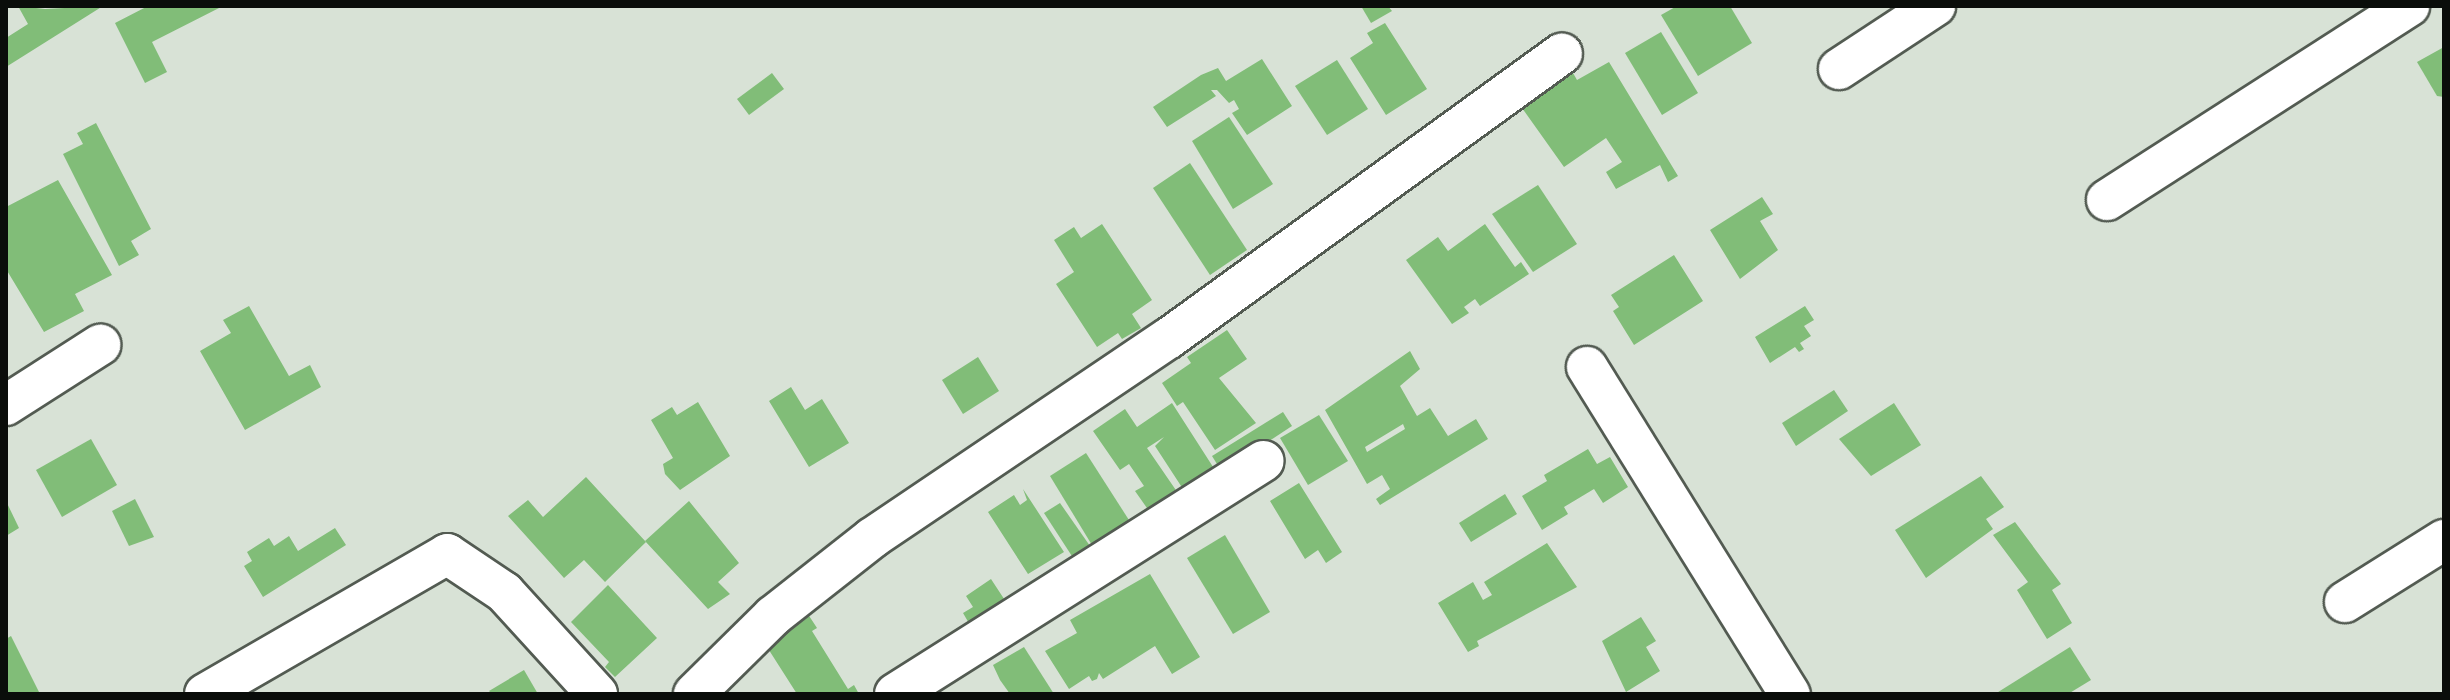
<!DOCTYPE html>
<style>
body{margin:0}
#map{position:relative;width:2450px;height:700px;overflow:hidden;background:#d8e2d6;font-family:Spectral,serif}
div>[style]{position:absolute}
.building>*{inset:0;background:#81bd78}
.roads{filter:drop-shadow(2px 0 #535b52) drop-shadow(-2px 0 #535b52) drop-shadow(0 2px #535b52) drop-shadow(0 -2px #535b52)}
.minor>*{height:40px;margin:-20px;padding:0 20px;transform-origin:20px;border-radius:20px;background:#fff}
span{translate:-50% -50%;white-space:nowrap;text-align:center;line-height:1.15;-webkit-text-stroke:6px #fff;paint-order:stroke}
.frame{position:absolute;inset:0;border:8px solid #0a0d0a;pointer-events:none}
</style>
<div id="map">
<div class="building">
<i style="clip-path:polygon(18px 6px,45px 9px,103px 6px,6px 67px,6px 38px,28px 24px)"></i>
<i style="clip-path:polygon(148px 6px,223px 6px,152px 42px,167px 72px,145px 83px,115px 23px)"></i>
<i style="clip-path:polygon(1361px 6px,1388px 6px,1392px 11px,1371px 23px)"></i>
<i style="clip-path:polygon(1677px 6px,1730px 6px,1752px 43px,1698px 76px,1661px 15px)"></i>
<i style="clip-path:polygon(1385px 23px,1427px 89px,1386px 115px,1350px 58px,1373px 43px,1367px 33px)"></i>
<i style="clip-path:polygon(1661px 32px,1698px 93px,1662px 115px,1625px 53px)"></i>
<i style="clip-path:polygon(2444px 47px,2444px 97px,2437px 96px,2417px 62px)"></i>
<i style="clip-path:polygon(1262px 59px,1292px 106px,1247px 135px,1232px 113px,1239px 109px,1234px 100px,1229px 103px,1217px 90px,1211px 90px,1216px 96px,1167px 127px,1153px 107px,1201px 75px,1218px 68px,1226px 81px)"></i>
<i style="clip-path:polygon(1337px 60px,1368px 109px,1327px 135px,1295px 86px)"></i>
<i style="clip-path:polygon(1609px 62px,1678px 176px,1668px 182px,1660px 165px,1616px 189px,1606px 172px,1622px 162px,1606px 138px,1564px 167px,1522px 108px,1568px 75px,1573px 73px,1577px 80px)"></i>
<i style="clip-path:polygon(772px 73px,784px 89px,749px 115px,737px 99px)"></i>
<i style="clip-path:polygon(1229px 117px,1273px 184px,1233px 209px,1192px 141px)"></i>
<i style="clip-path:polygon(96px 123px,151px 229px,131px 241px,139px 255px,119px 266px,63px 154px,83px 144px,77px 133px)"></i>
<i style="clip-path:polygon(1190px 163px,1247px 250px,1210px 275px,1153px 188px)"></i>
<i style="clip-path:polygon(58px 180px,112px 275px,75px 294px,84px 311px,44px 332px,6px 269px,6px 207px)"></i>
<i style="clip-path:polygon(1538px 185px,1577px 244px,1533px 272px,1492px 214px)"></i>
<i style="clip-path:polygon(1762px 197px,1773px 214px,1760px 221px,1778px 250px,1740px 279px,1710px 230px)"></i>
<i style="clip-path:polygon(1102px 224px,1152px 300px,1132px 314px,1141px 328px,1122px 339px,1118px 333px,1097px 347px,1056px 284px,1074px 272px,1054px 240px,1074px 227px,1081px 238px)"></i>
<i style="clip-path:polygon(1485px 224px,1515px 267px,1521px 262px,1529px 274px,1480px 306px,1475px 299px,1464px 307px,1469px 313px,1452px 324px,1406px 260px,1438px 237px,1448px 251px)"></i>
<i style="clip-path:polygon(1674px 255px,1703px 301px,1634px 345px,1613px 311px,1619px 307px,1611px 295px)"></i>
<i style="clip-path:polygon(249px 306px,289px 376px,310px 365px,321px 387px,245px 430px,200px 351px,231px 333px,223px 320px)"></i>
<i style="clip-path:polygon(1805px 306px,1814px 320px,1804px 326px,1811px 336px,1800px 343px,1804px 349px,1799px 352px,1795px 347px,1770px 363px,1755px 337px)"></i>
<i style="clip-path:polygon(1227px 330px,1247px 359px,1219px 378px,1256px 423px,1215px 450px,1183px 402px,1177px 406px,1162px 383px,1191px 363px,1187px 357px)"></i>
<i style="clip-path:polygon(evenodd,1410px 351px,1420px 369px,1400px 386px,1417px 416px,1430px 408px,1448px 436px,1476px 419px,1488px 439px,1380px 505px,1376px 499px,1390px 489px,1382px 475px,1367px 484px,1325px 410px,1410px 351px,1403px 424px,1405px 429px,1367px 452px,1365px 447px,1403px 424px)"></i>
<i style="clip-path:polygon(978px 357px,999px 391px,963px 414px,942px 380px)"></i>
<i style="clip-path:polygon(791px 387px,805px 410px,822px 399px,849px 443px,809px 467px,769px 401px)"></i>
<i style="clip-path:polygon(1834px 390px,1848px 411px,1796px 446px,1782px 423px)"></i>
<i style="clip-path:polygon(698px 402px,730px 456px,680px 490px,665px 474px,663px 464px,673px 458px,651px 420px,672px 407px,677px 415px)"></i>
<i style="clip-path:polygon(1172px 403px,1215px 470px,1183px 489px,1155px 446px,1164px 437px,1147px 448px,1182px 499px,1154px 518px,1135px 491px,1144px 486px,1129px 464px,1120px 470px,1093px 431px,1125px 409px,1137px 427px)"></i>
<i style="clip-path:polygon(1894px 403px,1921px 445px,1871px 476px,1839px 439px)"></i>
<i style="clip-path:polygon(1283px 412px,1292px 426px,1222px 472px,1212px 456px)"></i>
<i style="clip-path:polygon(1319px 415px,1348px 461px,1308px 485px,1280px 438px)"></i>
<i style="clip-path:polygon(91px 439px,117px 485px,62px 517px,36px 470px)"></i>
<i style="clip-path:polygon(1588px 449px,1597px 464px,1610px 457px,1628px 487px,1603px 503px,1594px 489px,1564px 507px,1568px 514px,1542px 530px,1522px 496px,1547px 481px,1544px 475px)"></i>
<i style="clip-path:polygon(1086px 453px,1136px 531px,1098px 555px,1050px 476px)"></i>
<i style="clip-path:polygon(1981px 476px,2004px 507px,1986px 519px,1993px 529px,1926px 578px,1895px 530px)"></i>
<i style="clip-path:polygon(586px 477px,646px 542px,605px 582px,584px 560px,564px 578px,508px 516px,528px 500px,543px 517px)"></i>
<i style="clip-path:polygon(1299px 483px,1342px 552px,1326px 563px,1318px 550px,1305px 559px,1270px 501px)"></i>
<i style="clip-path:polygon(1023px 489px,1064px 552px,1028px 574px,988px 512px,1014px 495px,1020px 505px,1027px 500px)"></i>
<i style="clip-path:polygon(1505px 494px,1517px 514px,1471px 542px,1459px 523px)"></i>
<i style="clip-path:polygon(135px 499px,154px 537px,129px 546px,112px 511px)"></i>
<i style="clip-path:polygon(6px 501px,19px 528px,6px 536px)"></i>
<i style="clip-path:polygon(689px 501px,739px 563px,718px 582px,730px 594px,708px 609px,645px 541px)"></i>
<i style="clip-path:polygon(1060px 503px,1097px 556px,1079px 567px,1044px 513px)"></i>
<i style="clip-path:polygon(2015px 522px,2061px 584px,2052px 590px,2072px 623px,2047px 639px,2017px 590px,2028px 582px,1993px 535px)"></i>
<i style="clip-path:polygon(335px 528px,346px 545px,263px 597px,244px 566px,252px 561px,247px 552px,269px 538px,274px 546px,289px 536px,298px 551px)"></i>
<i style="clip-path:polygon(1225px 535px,1270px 612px,1233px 634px,1187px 558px)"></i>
<i style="clip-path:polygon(1547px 543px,1577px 587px,1477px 641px,1479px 646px,1468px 652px,1438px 603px,1473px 582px,1483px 600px,1492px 595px,1484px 582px)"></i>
<i style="clip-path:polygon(1150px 574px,1200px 657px,1172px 674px,1155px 646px,1103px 679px,1099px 673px,1097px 679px,1092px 681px,1089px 676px,1069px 689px,1045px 651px,1077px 633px,1070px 620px)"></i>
<i style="clip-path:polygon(991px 579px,1010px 608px,974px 632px,963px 613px,973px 607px,966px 596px)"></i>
<i style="clip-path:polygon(608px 585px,657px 638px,615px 677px,605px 667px,609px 662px,571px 622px)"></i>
<i style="clip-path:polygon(800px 602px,817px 628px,812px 631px,848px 689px,854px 685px,859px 694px,797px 694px,767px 647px)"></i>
<i style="clip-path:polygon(1641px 617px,1656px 641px,1646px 647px,1660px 671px,1626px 692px,1602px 641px)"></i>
<i style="clip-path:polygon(11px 636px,40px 694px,6px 694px,6px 639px)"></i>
<i style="clip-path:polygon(1024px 647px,1054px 694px,1010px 694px,1000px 680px,993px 665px)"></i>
<i style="clip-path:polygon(2070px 647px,2091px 680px,2068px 694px,1995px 694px)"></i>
<i style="clip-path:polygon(524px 670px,538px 694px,492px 694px,489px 691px)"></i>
</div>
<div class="roads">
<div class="minor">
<i style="left:1839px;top:69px;width:115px;rotate:-33.3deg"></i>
<i style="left:2107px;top:200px;width:359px;rotate:-32.7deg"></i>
<i style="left:1587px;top:367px;width:385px;rotate:58.2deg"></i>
<i style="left:6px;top:405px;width:112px;rotate:-32.6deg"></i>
<i style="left:2345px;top:602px;width:117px;rotate:-32.1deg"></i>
<i style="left:205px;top:694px;width:280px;rotate:-30deg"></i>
<i style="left:447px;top:554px;width:69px;rotate:33.7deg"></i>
<i style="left:504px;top:592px;width:138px;rotate:47.6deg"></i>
<i style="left:694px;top:694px;width:111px;rotate:-44.6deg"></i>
<i style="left:773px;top:616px;width:126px;rotate:-38.2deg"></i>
<i style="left:872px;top:538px;width:358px;rotate:-34deg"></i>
<i style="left:1169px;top:338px;width:485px;rotate:-35.9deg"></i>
<i style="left:895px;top:694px;width:436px;rotate:-32.3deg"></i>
</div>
</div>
<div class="frame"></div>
</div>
